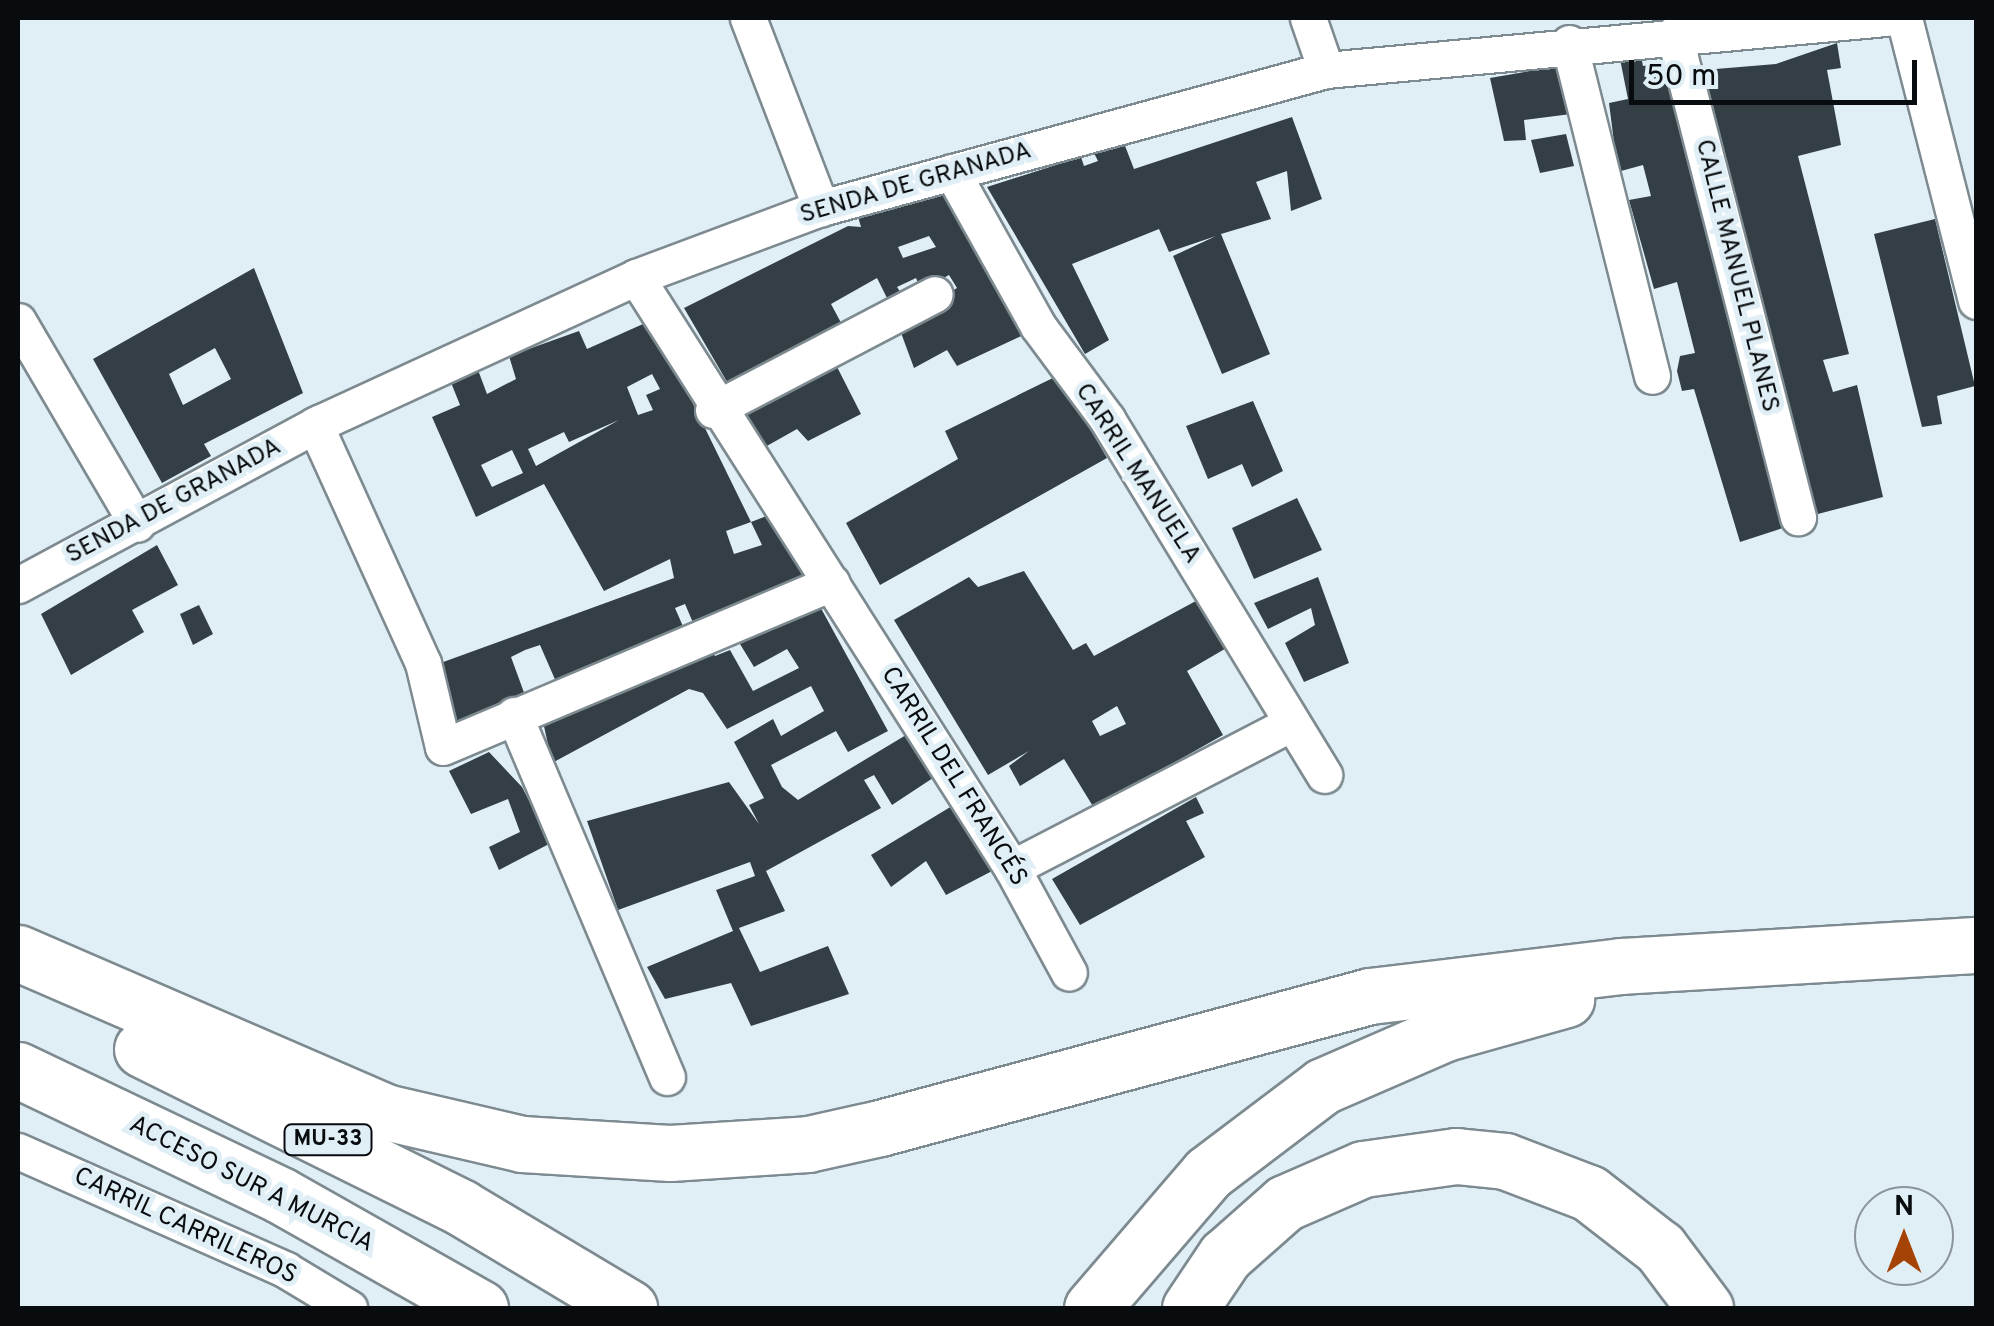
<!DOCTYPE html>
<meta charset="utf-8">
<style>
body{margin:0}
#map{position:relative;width:1994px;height:1326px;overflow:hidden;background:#e0eef5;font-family:Overpass,sans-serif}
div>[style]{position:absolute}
.building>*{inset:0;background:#333f44}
.roads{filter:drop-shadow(2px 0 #7d8a90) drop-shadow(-2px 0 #7d8a90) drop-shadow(0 2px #7d8a90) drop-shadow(0 -2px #7d8a90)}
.minor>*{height:35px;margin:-17.5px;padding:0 17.5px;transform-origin:17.5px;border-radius:17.5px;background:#fff}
.motorway>*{height:55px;margin:-27.5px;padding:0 27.5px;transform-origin:27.5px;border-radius:27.5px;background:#fff}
span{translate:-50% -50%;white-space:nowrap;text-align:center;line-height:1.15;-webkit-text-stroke:10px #e0eef5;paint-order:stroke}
.shield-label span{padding:2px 8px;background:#e0eef5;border:2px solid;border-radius:8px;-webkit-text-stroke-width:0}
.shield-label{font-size:22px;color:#080c0e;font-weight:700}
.street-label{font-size:25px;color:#080c0e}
.frame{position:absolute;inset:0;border:20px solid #080c0e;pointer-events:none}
.north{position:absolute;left:1854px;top:1186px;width:100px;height:100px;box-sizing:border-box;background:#e0eef5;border:2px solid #8a9499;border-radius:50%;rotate:0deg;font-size:28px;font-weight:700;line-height:40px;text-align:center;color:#080c0e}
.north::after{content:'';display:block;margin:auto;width:35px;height:45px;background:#a54206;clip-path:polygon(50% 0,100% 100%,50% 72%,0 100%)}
.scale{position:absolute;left:1629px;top:60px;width:288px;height:45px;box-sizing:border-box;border:5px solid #080c0e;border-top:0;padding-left:12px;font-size:30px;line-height:35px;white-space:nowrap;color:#080c0e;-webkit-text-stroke:8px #e0eef5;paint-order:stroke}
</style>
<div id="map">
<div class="building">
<i style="clip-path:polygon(1837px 43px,1841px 68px,1827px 70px,1841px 145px,1798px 156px,1849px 354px,1823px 360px,1833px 392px,1857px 385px,1883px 497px,1814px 515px,1704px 70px,1776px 64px)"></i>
<i style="clip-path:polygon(1641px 56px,1643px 66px,1670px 62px,1786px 527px,1740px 542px,1694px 389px,1682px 391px,1677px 371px,1680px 356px,1695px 353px,1677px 282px,1654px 289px,1629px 200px,1651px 196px,1643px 165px,1621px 171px,1615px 150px,1609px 103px,1628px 99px,1620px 59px)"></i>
<i style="clip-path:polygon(1570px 64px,1579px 113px,1524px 120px,1526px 140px,1504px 141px,1490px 78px)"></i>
<i style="clip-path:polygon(1292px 117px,1322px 199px,1291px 211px,1287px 171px,1256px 182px,1271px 219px,1221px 234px,1270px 354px,1222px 374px,1173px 256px,1216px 236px,1169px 252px,1159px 229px,1072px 264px,1109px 340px,1085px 354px,987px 187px,1081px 157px,1084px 166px,1098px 161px,1091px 147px,1122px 138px,1134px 169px)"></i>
<i style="clip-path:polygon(1566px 134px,1574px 166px,1540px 173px,1531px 140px)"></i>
<i style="clip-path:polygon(evenodd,953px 187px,1032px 331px,957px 366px,947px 350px,914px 368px,897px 322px,957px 288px,949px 275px,921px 290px,916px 278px,897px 287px,905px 299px,892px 308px,877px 278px,831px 304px,846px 332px,733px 392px,684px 308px,848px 226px,861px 227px,856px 210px,953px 187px,929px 236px,936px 247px,903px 258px,898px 247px,929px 236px)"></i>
<i style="clip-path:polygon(1935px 219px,1975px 386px,1937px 396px,1942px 424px,1922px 427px,1874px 234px)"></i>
<i style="clip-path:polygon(evenodd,254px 268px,303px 393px,204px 444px,211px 456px,162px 483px,93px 359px,254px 268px,215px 348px,231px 379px,183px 405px,169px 374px,215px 348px)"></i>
<i style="clip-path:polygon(evenodd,652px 320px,751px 522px,726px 531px,734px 554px,762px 545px,751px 522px,774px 513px,814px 578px,694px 625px,685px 604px,675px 608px,685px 631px,557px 684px,540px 645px,525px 650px,511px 657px,526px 698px,454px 722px,435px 665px,674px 578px,670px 559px,604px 591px,544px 484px,476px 517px,432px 417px,460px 405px,450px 380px,478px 370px,487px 394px,516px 379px,509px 356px,579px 331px,587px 349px,652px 320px,652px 374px,660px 389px,646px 395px,653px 410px,638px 415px,627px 387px,652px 374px,652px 320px,619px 420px,536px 466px,528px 449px,564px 432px,569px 442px,619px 420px,652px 320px,512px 450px,523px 473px,492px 487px,481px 465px,512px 450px)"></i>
<i style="clip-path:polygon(834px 361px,861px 414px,808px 441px,797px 429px,765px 447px,742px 407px)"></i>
<i style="clip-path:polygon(1059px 375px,1107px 458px,880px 585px,846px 523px,958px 459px,945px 431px)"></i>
<i style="clip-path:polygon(1253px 401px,1283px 471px,1252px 487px,1242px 464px,1208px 479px,1186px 426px)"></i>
<i style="clip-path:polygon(1297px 498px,1322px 550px,1254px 579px,1232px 528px)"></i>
<i style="clip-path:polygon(157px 545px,178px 585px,132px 610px,144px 632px,71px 675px,41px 614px)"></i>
<i style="clip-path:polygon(evenodd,1024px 571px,1073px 650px,1086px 643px,1094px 656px,1207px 595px,1235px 643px,1187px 671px,1223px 735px,1094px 808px,1064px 759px,1020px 786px,1009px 766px,1029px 751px,988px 775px,894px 620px,969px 577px,978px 587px,1024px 571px,1117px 706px,1126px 724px,1100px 736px,1092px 721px,1117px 706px)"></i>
<i style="clip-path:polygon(1318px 577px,1349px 663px,1304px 682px,1285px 643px,1315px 625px,1311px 608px,1268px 629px,1254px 603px)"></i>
<i style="clip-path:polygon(817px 601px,888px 731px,848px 752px,836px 731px,771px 765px,782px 787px,798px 800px,911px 732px,939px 774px,892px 805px,874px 775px,864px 780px,881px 808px,766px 871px,785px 911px,739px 928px,760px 972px,828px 946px,849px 994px,751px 1026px,731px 983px,665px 999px,647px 967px,733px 931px,716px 890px,755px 876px,750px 862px,618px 910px,587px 821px,729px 782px,759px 824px,749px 805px,764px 798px,734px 742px,773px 719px,781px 736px,824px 711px,811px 686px,727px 729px,703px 693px,689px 689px,552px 763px,542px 717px,710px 649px,715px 656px,730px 650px,753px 691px,799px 668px,787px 649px,754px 667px,740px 644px)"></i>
<i style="clip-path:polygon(199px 605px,213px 634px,193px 645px,180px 614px)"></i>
<i style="clip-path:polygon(489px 752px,522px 787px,551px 843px,499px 870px,489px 847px,520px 832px,508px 799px,471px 814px,449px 771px)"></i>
<i style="clip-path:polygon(1196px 797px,1204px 813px,1186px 821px,1205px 857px,1080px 925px,1052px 879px)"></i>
<i style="clip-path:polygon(952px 806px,994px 870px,946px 895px,926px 861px,891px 887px,871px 855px)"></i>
</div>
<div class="roads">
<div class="minor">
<i style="left:748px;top:18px;width:204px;rotate:69deg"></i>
<i style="left:1308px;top:18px;width:55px;rotate:70.9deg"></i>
<i style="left:1904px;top:18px;width:292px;rotate:75.7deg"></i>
<i style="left:1674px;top:34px;width:499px;rotate:75.6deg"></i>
<i style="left:1569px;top:43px;width:343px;rotate:76deg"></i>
<i style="left:952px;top:172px;width:176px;rotate:60.8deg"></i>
<i style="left:1038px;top:326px;width:116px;rotate:53.4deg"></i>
<i style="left:1107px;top:419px;width:417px;rotate:58.6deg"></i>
<i style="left:636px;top:277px;width:700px;rotate:57.54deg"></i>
<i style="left:1012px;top:868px;width:119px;rotate:61.5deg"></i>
<i style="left:18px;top:321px;width:235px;rotate:59.6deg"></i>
<i style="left:713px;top:410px;width:250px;rotate:-27.6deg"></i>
<i style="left:315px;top:425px;width:261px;rotate:65.6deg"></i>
<i style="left:423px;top:663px;width:86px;rotate:76.6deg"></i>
<i style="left:443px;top:747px;width:422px;rotate:-22.9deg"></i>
<i style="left:18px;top:585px;width:342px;rotate:-28.3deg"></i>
<i style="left:319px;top:423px;width:349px;rotate:-24.7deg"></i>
<i style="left:636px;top:277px;width:197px;rotate:-20.5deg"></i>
<i style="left:821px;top:208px;width:524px;rotate:-15.28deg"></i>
<i style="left:1326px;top:70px;width:561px;rotate:-5.31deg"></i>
<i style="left:514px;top:715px;width:393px;rotate:67.1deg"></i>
<i style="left:1012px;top:868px;width:315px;rotate:-27.4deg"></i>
<i style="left:18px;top:1151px;width:293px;rotate:23.9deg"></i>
<i style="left:286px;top:1270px;width:74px;rotate:31.1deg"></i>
</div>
<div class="motorway">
<i style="left:18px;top:953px;width:400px;rotate:23.4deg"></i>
<i style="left:385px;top:1112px;width:141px;rotate:13.1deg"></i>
<i style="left:522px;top:1144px;width:148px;rotate:3.5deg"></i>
<i style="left:670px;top:1153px;width:138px;rotate:-3.7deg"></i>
<i style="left:808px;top:1144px;width:74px;rotate:-12.5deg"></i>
<i style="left:880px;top:1128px;width:507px;rotate:-15.08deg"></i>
<i style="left:1370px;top:996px;width:253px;rotate:-6.8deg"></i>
<i style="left:1621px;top:966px;width:356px;rotate:-3.4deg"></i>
<i style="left:142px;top:1049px;width:357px;rotate:26.4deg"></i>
<i style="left:462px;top:1208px;width:195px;rotate:30.9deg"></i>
<i style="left:18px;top:1070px;width:290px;rotate:25.5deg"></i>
<i style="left:280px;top:1195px;width:230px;rotate:29.5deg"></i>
<i style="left:1092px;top:1308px;width:178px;rotate:-49.3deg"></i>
<i style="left:1208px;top:1173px;width:144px;rotate:-37.1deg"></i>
<i style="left:1323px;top:1086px;width:133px;rotate:-23.5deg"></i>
<i style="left:1445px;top:1033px;width:126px;rotate:-15.7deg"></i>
<i style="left:1190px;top:1308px;width:63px;rotate:-56.1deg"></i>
<i style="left:1225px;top:1256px;width:80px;rotate:-41.5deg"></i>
<i style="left:1285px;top:1203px;width:85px;rotate:-23.6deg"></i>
<i style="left:1363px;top:1169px;width:94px;rotate:-8deg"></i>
<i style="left:1456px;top:1156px;width:49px;rotate:5.8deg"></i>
<i style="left:1505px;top:1161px;width:90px;rotate:20.9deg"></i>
<i style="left:1589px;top:1193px;width:90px;rotate:37.8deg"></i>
<i style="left:1660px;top:1248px;width:75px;rotate:53.1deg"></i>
</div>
</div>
<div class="shield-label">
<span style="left:328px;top:1140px">MU-33</span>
</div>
<div class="street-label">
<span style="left:916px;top:184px;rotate:-16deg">SENDA DE GRANADA</span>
<span style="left:1736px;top:276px;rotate:76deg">CALLE MANUEL PLANES</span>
<span style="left:1137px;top:474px;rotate:57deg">CARRIL MANUELA</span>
<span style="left:174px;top:502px;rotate:-28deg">SENDA DE GRANADA</span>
<span style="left:953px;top:777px;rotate:58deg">CARRIL DEL FRANCÉS</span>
<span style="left:251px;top:1185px;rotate:27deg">ACCESO SUR A MURCIA</span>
<span style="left:185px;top:1227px;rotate:25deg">CARRIL CARRILEROS</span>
</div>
<div class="frame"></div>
<div class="north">N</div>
<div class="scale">50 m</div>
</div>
